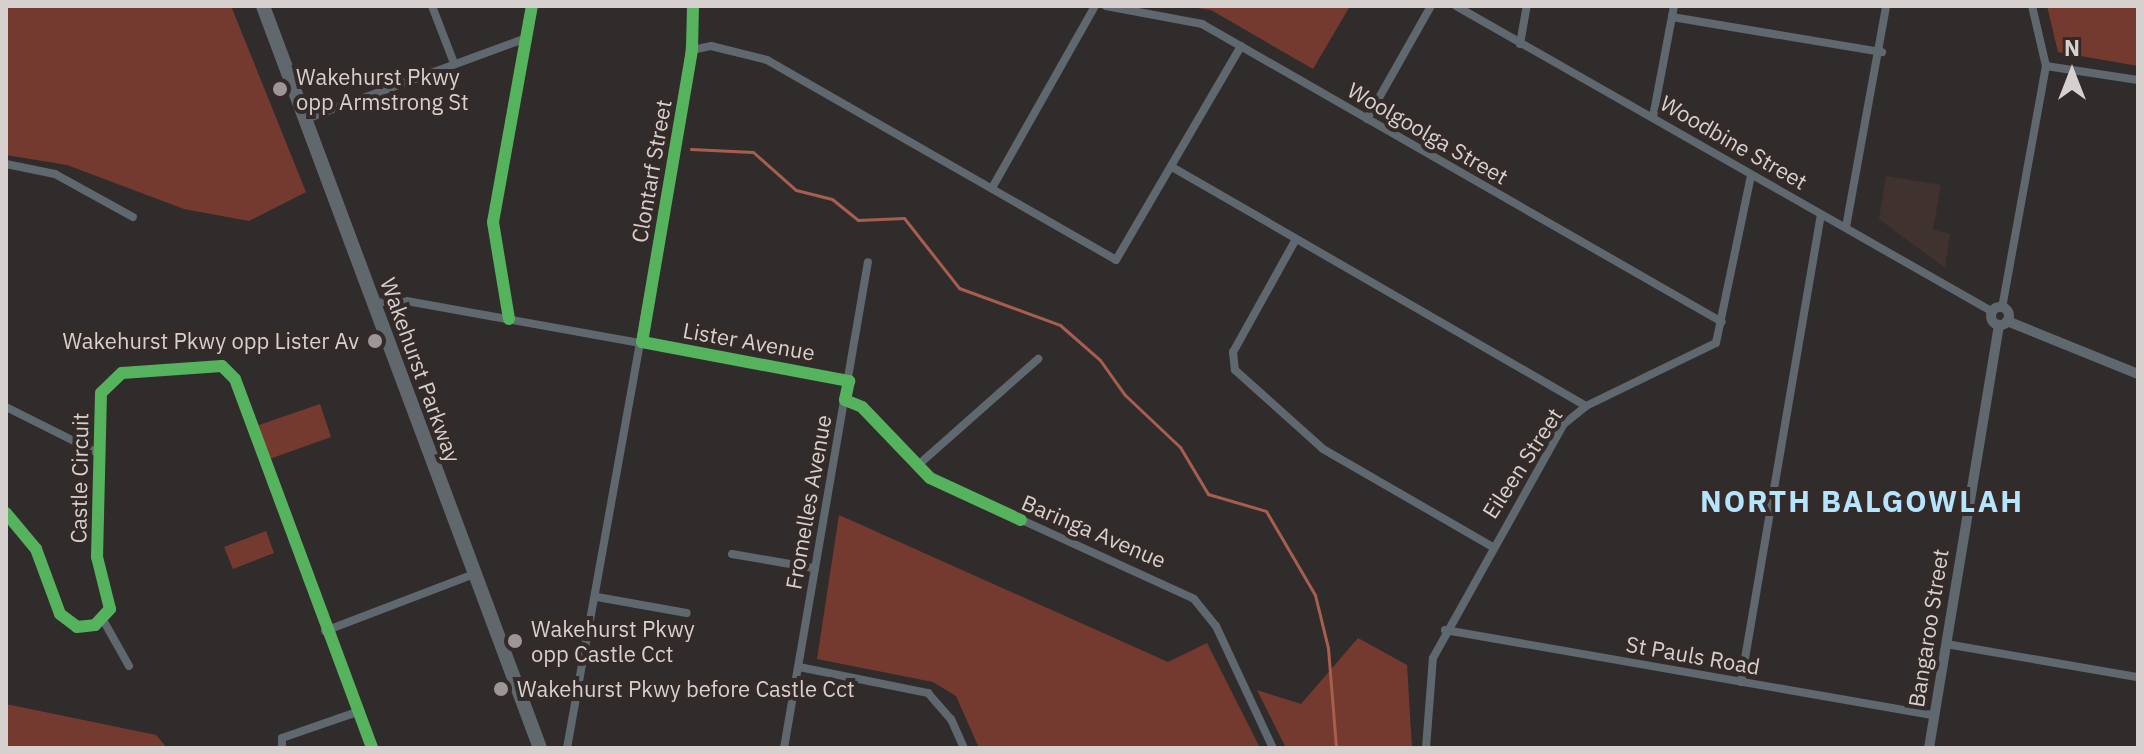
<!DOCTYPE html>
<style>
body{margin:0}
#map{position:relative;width:2144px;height:754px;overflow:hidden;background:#312c2c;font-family:"IBM Plex Sans",sans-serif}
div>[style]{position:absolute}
.built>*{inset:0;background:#40322f}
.green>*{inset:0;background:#753a2f}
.stream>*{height:3px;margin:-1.5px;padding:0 1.5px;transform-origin:1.5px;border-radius:1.5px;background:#a85e4f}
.minor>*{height:8px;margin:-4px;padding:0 4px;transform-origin:4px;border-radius:4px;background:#5f686e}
.tertiary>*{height:10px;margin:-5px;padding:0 5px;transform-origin:5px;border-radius:5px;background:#5f686e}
.tertiary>.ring{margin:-5px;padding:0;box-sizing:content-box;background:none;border:10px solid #5f686e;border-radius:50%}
.primary>*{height:14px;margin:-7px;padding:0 7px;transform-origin:7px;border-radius:7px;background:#60686e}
.cycleway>*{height:12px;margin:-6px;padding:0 6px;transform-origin:6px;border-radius:6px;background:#56b35d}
.dots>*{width:22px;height:22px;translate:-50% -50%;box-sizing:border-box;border:4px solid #342b29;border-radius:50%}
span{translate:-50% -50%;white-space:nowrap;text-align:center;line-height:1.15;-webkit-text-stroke:8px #342b29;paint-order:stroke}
.poi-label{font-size:22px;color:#d6d0cf}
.left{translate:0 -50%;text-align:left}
.right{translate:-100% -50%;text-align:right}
.street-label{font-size:22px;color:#d6d0cf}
.district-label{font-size:30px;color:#b5e4fe;font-weight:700;letter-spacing:2px}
.frame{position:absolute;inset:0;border:8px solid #d6d0cf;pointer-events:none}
.north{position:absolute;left:2032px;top:32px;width:80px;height:80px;-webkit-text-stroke:6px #342b29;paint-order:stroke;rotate:0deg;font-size:22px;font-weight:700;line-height:32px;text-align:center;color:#d6d0cf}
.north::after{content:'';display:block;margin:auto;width:28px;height:36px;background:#d6d0cf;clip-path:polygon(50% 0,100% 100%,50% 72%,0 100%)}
</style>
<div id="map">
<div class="built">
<i style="clip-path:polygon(1886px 176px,1941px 185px,1933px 230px,1950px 234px,1945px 268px,1879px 219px)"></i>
</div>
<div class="green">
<i style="clip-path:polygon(6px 6px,231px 6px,306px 192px,249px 221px,184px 209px,67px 165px,6px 155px)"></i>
<i style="clip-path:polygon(1350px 6px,1313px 69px,1211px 10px,1190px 7px)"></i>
<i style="clip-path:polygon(2047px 6px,2138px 6px,2138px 66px,2058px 52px)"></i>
<i style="clip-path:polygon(320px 404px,331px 437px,264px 461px,253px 427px)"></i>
<i style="clip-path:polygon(839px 515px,1168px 662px,1207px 643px,1260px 748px,979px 748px,956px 696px,933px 682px,817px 659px)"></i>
<i style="clip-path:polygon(266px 531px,274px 553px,233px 569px,224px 547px)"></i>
<i style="clip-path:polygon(1358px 638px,1407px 665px,1412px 748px,1286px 748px,1257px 690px,1301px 704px)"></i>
<i style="clip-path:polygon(6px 704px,156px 735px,167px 748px,6px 748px)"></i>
</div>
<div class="stream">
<i style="left:691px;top:149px;width:62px;rotate:2.8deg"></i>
<i style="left:753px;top:152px;width:57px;rotate:41.5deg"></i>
<i style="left:796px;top:190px;width:37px;rotate:14deg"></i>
<i style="left:832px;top:199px;width:33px;rotate:39deg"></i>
<i style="left:858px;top:220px;width:46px;rotate:-2.5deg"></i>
<i style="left:904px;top:218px;width:89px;rotate:51.8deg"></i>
<i style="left:959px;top:288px;width:108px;rotate:20.1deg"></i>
<i style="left:1060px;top:325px;width:53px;rotate:41.2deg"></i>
<i style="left:1100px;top:360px;width:43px;rotate:54.5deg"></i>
<i style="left:1125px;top:395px;width:76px;rotate:43.4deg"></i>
<i style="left:1180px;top:447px;width:55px;rotate:59.2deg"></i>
<i style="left:1208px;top:494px;width:60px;rotate:16.3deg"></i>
<i style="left:1266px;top:511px;width:97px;rotate:59.7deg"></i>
<i style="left:1315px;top:595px;width:55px;rotate:76.2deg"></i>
<i style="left:1328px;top:648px;width:100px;rotate:85.4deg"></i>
</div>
<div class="minor">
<i style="left:432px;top:6px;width:61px;rotate:68.9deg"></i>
<i style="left:1106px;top:6px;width:98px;rotate:10.6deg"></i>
<i style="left:1202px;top:24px;width:599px;rotate:29.82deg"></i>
<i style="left:1456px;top:6px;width:618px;rotate:29.68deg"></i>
<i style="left:1672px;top:17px;width:213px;rotate:9.5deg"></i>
<i style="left:1520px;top:44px;width:39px;rotate:-80deg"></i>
<i style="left:692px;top:50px;width:19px;rotate:-12deg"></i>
<i style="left:711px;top:46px;width:58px;rotate:14deg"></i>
<i style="left:767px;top:60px;width:402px;rotate:29.8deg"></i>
<i style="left:1116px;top:260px;width:248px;rotate:-59.7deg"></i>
<i style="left:2046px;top:66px;width:93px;rotate:8.7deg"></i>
<i style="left:1653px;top:117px;width:113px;rotate:-79.3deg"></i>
<i style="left:306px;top:119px;width:234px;rotate:-20.2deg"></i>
<i style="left:1367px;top:119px;width:130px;rotate:-60.5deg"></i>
<i style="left:6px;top:164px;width:50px;rotate:11.5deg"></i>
<i style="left:55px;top:174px;width:89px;rotate:28.9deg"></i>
<i style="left:1172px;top:167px;width:478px;rotate:30deg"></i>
<i style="left:992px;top:188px;width:209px;rotate:-60.5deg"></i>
<i style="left:1846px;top:227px;width:225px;rotate:-79.7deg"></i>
<i style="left:1296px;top:239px;width:129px;rotate:119.1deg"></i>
<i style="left:1233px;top:352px;width:18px;rotate:84deg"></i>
<i style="left:1235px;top:370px;width:118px;rotate:41.9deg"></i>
<i style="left:1323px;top:449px;width:194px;rotate:30deg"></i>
<i style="left:374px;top:303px;width:27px;rotate:-6deg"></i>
<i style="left:401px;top:300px;width:455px;rotate:10.2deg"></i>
<i style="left:2002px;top:308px;width:246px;rotate:-79.7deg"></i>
<i style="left:2046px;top:66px;width:62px;rotate:-103.1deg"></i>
<i style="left:509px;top:319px;width:98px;rotate:-99.4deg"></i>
<i style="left:493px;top:222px;width:219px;rotate:-79.8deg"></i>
<i style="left:845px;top:400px;width:18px;rotate:22deg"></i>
<i style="left:862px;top:407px;width:98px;rotate:46.2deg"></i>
<i style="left:930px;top:478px;width:290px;rotate:24.6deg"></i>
<i style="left:1194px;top:599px;width:35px;rotate:51deg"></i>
<i style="left:1216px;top:626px;width:135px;rotate:65deg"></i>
<i style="left:6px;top:407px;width:105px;rotate:26.6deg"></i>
<i style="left:917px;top:466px;width:162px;rotate:-41.5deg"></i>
<i style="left:6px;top:513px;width:47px;rotate:50.2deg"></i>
<i style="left:36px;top:549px;width:69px;rotate:69.7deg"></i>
<i style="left:60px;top:614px;width:21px;rotate:37deg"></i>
<i style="left:77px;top:627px;width:18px;rotate:-6deg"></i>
<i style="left:95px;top:625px;width:22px;rotate:-47deg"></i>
<i style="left:110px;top:609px;width:54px;rotate:-104deg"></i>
<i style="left:97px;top:557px;width:164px;rotate:-88.6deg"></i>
<i style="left:101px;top:393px;width:29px;rotate:-44deg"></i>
<i style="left:122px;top:373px;width:100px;rotate:-4deg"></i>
<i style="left:222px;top:366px;width:18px;rotate:45deg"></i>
<i style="left:235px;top:379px;width:394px;rotate:69.6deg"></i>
<i style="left:732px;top:554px;width:82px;rotate:9.8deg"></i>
<i style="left:597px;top:597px;width:91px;rotate:10.1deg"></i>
<i style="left:102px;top:618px;width:55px;rotate:60.6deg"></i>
<i style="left:1445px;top:630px;width:496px;rotate:9.9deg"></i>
<i style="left:325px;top:631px;width:157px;rotate:-20.9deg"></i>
<i style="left:1946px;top:644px;width:195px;rotate:9.8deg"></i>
<i style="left:799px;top:667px;width:132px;rotate:11.4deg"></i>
<i style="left:928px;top:693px;width:35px;rotate:49deg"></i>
<i style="left:951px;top:719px;width:32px;rotate:66deg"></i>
<i style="left:1741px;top:682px;width:474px;rotate:-80.3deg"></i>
<i style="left:282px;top:748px;width:10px;rotate:-90deg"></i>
<i style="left:282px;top:738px;width:76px;rotate:-19.1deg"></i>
<i style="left:567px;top:748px;width:677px;rotate:-79.79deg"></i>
<i style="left:687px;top:82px;width:76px;rotate:-85.5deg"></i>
<i style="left:784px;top:748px;width:493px;rotate:-80.2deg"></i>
<i style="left:1426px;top:748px;width:90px;rotate:-85.6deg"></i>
<i style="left:1433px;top:658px;width:268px;rotate:-60.8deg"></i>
<i style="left:1564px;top:424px;width:28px;rotate:-39deg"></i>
<i style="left:1586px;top:406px;width:144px;rotate:-25.9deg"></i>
<i style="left:1716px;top:343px;width:171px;rotate:-78.2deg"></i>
</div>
<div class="tertiary">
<i class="ring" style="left:1991px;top:307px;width:8px;height:8px"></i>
<i style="left:2007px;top:321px;width:141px;rotate:22deg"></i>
<i style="left:1929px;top:748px;width:429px;rotate:-80.6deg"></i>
</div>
<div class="primary">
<i style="left:263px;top:6px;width:792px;rotate:69.53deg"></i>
</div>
<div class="cycleway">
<i style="left:693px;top:6px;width:44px;rotate:91.3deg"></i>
<i style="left:692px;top:50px;width:296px;rotate:99.7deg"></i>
<i style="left:642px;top:342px;width:211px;rotate:10.7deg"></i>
<i style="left:849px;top:381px;width:19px;rotate:102deg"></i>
<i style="left:845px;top:400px;width:18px;rotate:22deg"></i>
<i style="left:862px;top:407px;width:98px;rotate:46.2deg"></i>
<i style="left:930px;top:478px;width:100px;rotate:24.8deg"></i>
<i style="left:509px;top:319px;width:98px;rotate:-99.4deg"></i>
<i style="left:493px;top:222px;width:219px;rotate:-79.8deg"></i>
<i style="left:6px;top:513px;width:47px;rotate:50.2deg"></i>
<i style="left:36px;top:549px;width:69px;rotate:69.7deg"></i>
<i style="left:60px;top:614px;width:21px;rotate:37deg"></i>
<i style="left:77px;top:627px;width:18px;rotate:-6deg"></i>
<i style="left:95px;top:625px;width:22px;rotate:-47deg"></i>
<i style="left:110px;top:609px;width:54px;rotate:-104deg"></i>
<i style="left:97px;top:557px;width:164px;rotate:-88.6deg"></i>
<i style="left:101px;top:393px;width:29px;rotate:-44deg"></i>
<i style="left:122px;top:373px;width:100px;rotate:-4deg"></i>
<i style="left:222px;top:366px;width:18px;rotate:45deg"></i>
<i style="left:235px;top:379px;width:394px;rotate:69.6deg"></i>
</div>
<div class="dots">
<i style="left:280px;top:89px;background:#9c9796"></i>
<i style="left:375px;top:341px;background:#9c9796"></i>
<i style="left:515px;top:641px;background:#9c9796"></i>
<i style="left:501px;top:689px;background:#9c9796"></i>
</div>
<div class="poi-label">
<span class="left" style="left:296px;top:89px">Wakehurst Pkwy<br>opp Armstrong St</span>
<span class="right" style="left:359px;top:341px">Wakehurst Pkwy opp Lister Av</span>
<span class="left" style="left:531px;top:641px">Wakehurst Pkwy<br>opp Castle Cct</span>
<span class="left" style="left:517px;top:689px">Wakehurst Pkwy before Castle Cct</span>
</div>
<div class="street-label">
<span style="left:1428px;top:133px;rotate:30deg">Woolgoolga Street</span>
<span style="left:1734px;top:142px;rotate:30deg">Woodbine Street</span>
<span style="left:651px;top:171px;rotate:-80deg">Clontarf Street</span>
<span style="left:749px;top:341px;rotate:10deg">Lister Avenue</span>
<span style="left:421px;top:370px;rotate:70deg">Wakehurst Parkway</span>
<span style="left:1522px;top:463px;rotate:-57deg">Eileen Street</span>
<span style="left:79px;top:478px;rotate:-89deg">Castle Circuit</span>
<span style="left:808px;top:502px;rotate:-80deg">Fromelles Avenue</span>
<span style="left:1094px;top:531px;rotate:23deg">Baringa Avenue</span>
<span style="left:1928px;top:628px;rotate:-81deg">Bangaroo Street</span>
<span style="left:1693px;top:655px;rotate:10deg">St Pauls Road</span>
</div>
<div class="district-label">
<span style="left:1862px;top:501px">NORTH BALGOWLAH</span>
</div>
<div class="frame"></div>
<div class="north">N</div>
</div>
